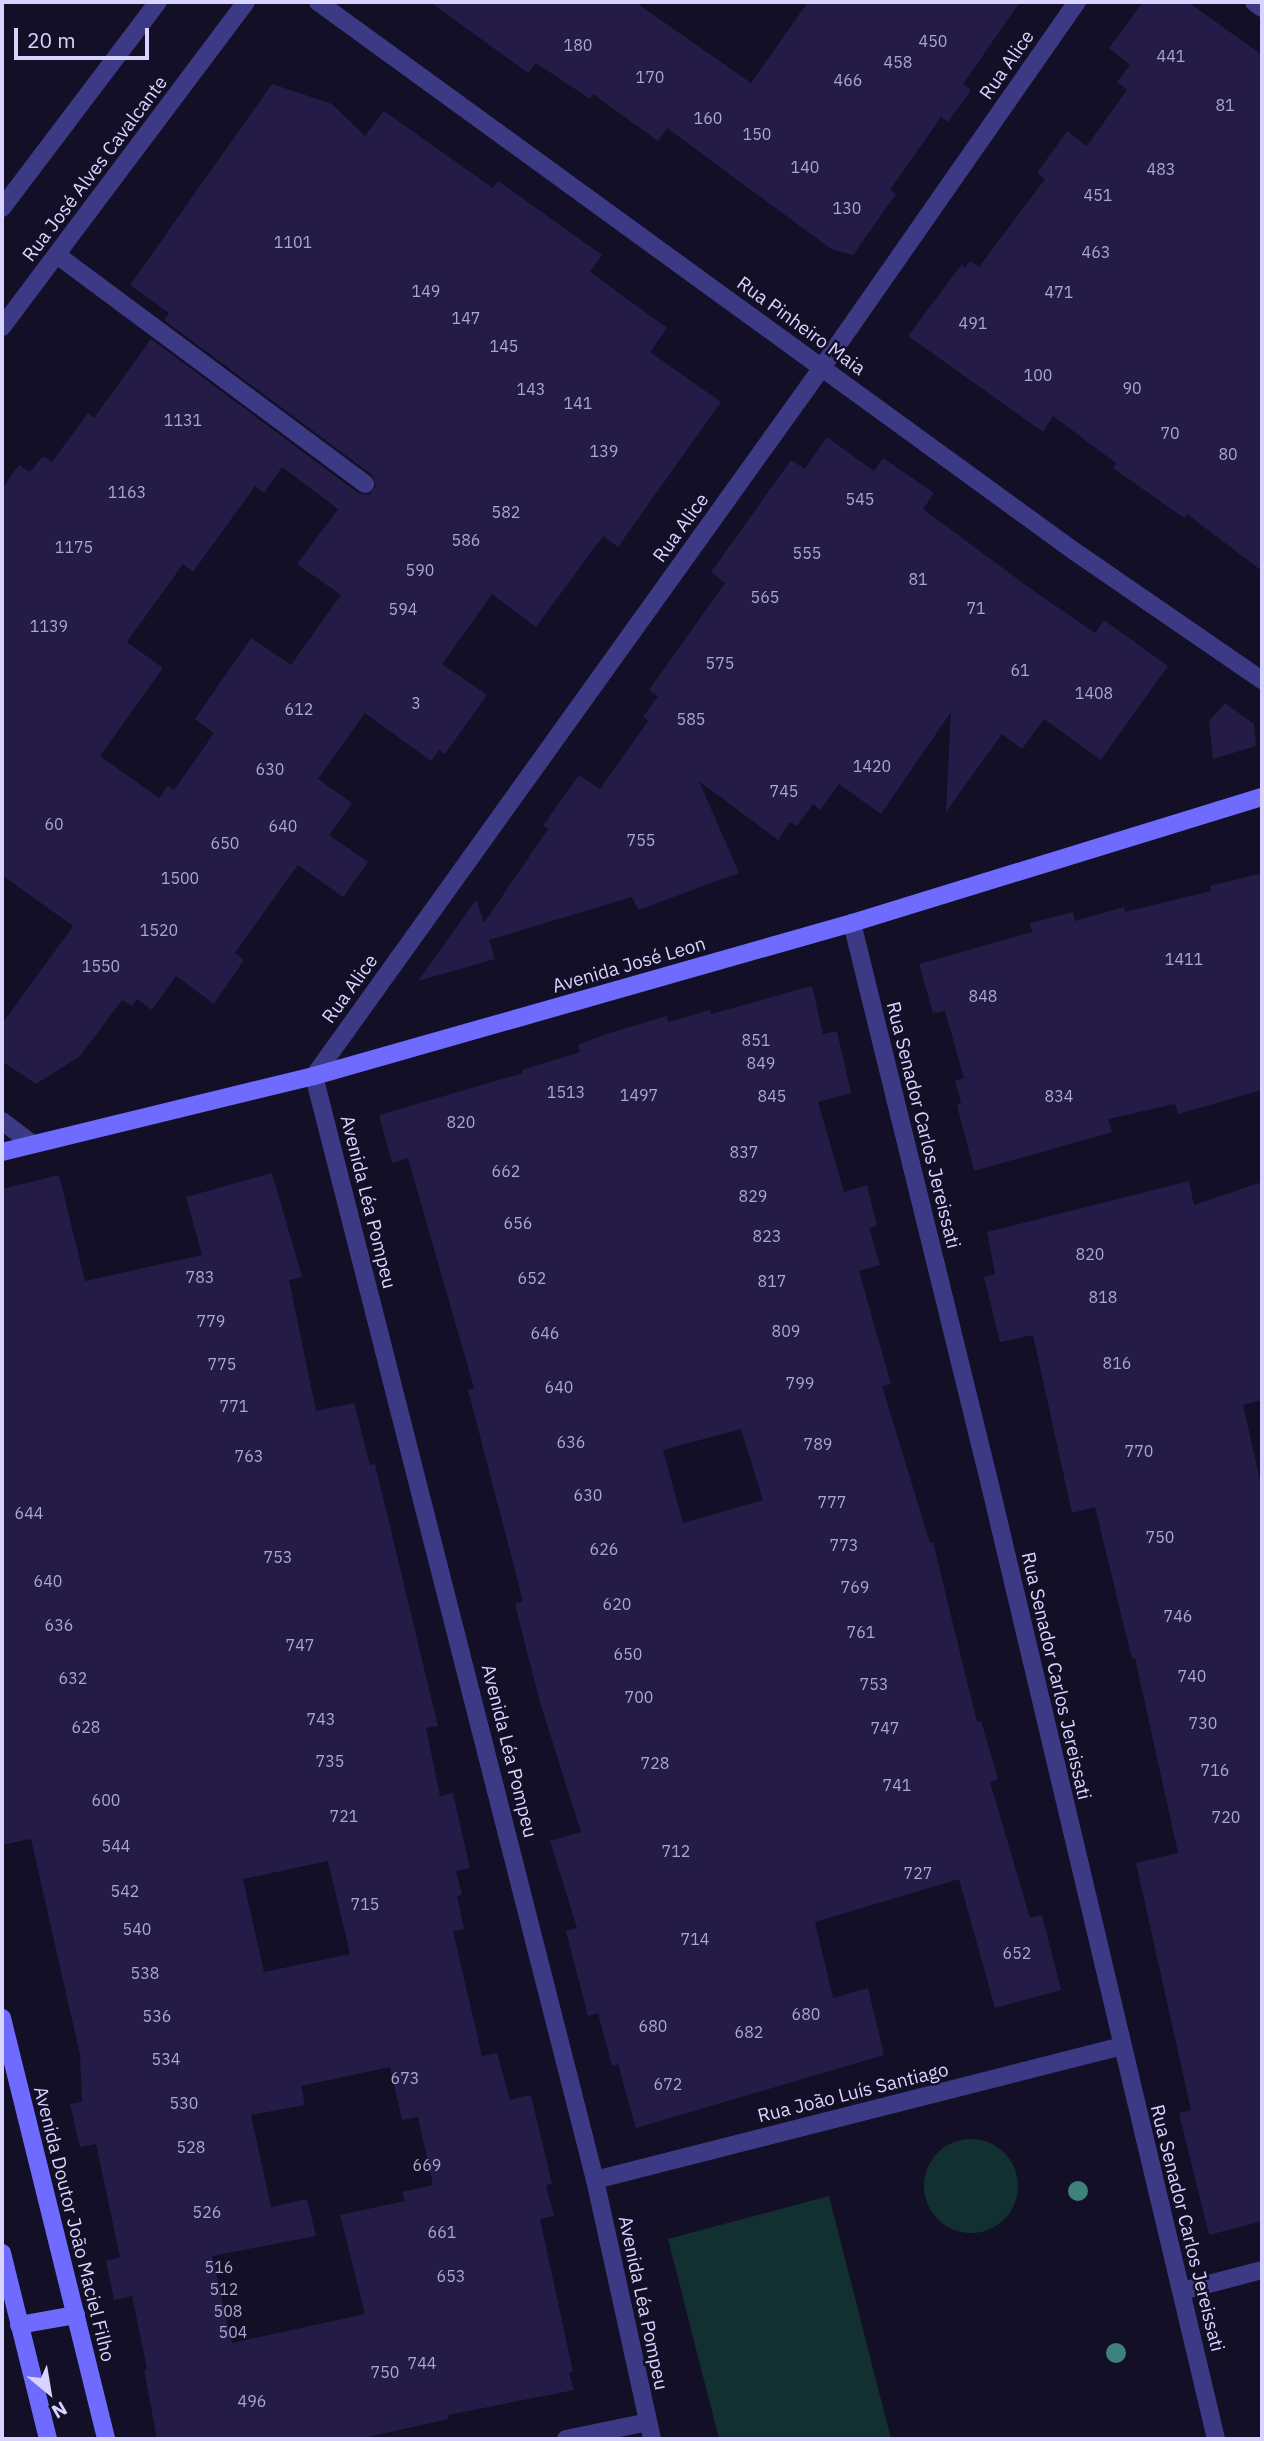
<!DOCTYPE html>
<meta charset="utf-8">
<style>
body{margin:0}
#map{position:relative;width:1264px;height:2441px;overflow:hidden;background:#130f26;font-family:"IBM Plex Sans",sans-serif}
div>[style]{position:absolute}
.green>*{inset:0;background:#12302f}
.round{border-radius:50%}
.building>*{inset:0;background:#241b47}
.lane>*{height:18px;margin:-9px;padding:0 9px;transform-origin:9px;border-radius:9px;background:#3d3a85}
.street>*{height:18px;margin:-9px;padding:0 9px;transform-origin:9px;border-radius:9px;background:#3d3a85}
.secondary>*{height:18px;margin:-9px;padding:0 9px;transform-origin:9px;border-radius:9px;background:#6f6bff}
.trees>*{width:20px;height:20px;margin:-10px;border-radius:50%;background:#3d827b}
span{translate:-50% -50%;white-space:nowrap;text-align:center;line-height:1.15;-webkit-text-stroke:5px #130f26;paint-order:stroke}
.number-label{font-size:16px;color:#aca6d1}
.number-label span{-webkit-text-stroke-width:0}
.street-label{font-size:19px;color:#d9d4ff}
.frame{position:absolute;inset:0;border:4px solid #d9d4ff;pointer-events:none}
.north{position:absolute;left:14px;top:2357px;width:70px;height:70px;-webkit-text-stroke:5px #130f26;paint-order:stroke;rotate:150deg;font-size:19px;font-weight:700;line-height:28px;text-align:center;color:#d9d4ff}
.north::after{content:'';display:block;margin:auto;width:24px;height:32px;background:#d9d4ff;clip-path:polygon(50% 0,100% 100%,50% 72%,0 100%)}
.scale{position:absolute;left:14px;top:28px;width:135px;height:32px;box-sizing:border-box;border:4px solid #d9d4ff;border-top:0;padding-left:9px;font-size:21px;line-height:24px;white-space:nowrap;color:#d9d4ff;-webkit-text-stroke:5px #130f26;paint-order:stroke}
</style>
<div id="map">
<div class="green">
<i class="round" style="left:924px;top:2139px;width:94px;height:94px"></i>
<i style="clip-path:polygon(829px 2196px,891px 2439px,719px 2439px,668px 2239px)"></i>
</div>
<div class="building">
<i style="clip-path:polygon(430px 2px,635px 2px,751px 83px,808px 2px,1020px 2px,963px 84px,971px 90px,948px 122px,941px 117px,890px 190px,896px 194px,853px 255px,831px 249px,667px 128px,658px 141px,593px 94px,590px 99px,536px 63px,528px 73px)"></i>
<i style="clip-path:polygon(1143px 2px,1188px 2px,1262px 55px,1262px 571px,1187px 514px,1184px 518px,1113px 468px,1117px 464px,1053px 416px,1043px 432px,908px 336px,962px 264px,965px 268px,970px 261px,979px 267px,1045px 179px,1037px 173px,1067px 131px,1087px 146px,1127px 90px,1117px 82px,1130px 65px,1109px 48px)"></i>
<i style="clip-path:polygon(evenodd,272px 84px,332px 104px,365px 136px,384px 111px,493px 188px,498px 181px,602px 255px,590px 272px,667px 328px,650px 352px,721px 402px,618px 547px,603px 536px,536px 627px,492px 594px,442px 664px,487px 695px,445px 754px,439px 750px,431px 761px,365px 713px,318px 779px,352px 803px,329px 835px,368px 862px,343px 897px,298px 865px,235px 953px,244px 960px,214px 1004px,176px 976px,152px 1010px,137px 999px,132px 1006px,122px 1000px,80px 1056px,36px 1084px,2px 1061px,2px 1024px,73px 926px,2px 875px,2px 489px,19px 465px,30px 472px,43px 456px,52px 462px,88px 413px,94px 418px,151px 339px,358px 493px,369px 495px,376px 486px,372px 475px,164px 320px,169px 313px,130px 285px,272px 84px,282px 467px,338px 509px,297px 564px,341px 595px,291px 665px,251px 638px,195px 719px,214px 733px,174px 790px,168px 786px,159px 798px,100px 756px,163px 668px,127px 642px,183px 564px,193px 572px,255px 486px,264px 493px,282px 467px)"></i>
<i style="clip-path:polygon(827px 437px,874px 471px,883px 458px,934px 493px,923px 509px,1031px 589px,1095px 633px,1104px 620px,1168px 666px,1101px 760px,1044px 719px,1022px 749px,1002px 734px,946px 812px,951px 712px,881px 814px,839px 784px,820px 810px,813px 804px,797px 826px,790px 822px,778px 840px,699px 781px,739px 873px,638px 910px,632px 897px,489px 940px,495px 959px,418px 981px,476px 900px,484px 923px,548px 829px,543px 826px,579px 775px,600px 789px,648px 721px,643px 717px,658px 696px,649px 690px,725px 583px,711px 572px,791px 460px,805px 469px)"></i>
<i style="clip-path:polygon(1225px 703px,1254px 724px,1256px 746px,1213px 759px,1209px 721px)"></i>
<i style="clip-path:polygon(1262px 873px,1262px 1090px,1178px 1114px,1175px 1104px,1108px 1119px,1112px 1132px,974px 1171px,957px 1105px,961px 1103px,955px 1081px,964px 1078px,945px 1011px,933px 1013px,919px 964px,1032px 932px,1030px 923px,1073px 912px,1075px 921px,1124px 907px,1125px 912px,1211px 891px,1210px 886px)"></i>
<i style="clip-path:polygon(evenodd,812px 986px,823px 1034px,837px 1031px,851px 1093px,818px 1102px,844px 1192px,867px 1185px,877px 1226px,869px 1228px,880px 1265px,859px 1271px,891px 1384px,882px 1386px,930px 1543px,933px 1542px,977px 1722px,981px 1721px,998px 1779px,990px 1782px,1030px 1918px,1042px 1915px,1061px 1990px,995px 2008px,959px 1879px,815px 1922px,833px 1998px,868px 1988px,884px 2055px,636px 2128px,618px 2064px,612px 2066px,598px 2013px,588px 2016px,566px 1931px,577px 1928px,550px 1841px,581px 1832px,539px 1699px,515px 1604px,523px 1601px,468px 1390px,474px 1388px,408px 1158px,392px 1163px,379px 1115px,523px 1073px,522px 1070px,580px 1052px,578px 1045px,606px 1034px,667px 1016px,668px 1022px,710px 1010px,711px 1014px,812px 986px,741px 1429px,763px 1500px,683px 1523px,663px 1450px,741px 1429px)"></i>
<i style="clip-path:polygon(evenodd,272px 1173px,302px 1277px,289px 1280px,316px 1411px,354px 1403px,370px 1465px,375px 1464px,438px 1726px,426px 1728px,440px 1796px,453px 1793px,470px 1868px,456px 1871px,462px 1895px,457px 1896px,464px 1929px,453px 1931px,482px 2056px,497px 2053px,510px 2100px,531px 2095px,552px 2184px,546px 2185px,554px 2216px,540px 2219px,573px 2372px,569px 2373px,574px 2390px,448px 2415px,449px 2419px,358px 2439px,157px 2439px,144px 2370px,147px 2369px,132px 2296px,114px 2300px,106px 2261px,120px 2257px,96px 2144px,80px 2147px,70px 2104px,82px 2102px,80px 2055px,31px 1839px,2px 1845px,2px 1189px,59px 1175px,85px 1281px,202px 1255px,186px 1197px,272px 1173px,328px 1861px,350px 1954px,264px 1972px,243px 1879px,328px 1861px,272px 1173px,390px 2067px,402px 2120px,418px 2117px,433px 2185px,402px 2192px,405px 2201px,340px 2215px,365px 2314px,232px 2343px,212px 2256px,316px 2236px,307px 2199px,271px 2207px,251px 2115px,305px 2105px,301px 2086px,390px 2067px)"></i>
<i style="clip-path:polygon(1189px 1181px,1194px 1205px,1262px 1182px,1262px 1400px,1243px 1405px,1262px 1489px,1262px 2221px,1209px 2235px,1179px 2113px,1191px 2110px,1136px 1863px,1178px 1853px,1135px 1658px,1132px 1659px,1095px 1507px,1072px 1513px,1033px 1335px,1000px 1342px,984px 1277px,995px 1274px,987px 1232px)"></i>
</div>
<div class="lane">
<i style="left:57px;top:255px;width:384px;rotate:36.6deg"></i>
</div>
<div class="street">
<i style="left:318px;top:2px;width:934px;rotate:35.99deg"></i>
<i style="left:1074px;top:551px;width:228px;rotate:34.5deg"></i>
<i style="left:1254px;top:2px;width:10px;rotate:37deg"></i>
<i style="left:2px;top:208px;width:258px;rotate:-52.9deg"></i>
<i style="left:2px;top:327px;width:406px;rotate:-53.1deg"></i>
<i style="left:852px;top:923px;width:579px;rotate:76.2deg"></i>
<i style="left:990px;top:1485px;width:980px;rotate:76.67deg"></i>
<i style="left:2px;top:1121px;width:38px;rotate:37deg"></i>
<i style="left:595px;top:2180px;width:544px;rotate:-14.27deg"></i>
<i style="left:1182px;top:2291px;width:83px;rotate:-14.7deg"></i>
<i style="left:566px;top:2439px;width:84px;rotate:-11.7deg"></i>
<i style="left:652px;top:2439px;width:265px;rotate:-102.4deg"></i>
<i style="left:595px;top:2180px;width:1139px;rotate:-104.28deg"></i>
<i style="left:314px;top:1076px;width:874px;rotate:-54.36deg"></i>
<i style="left:823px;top:366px;width:444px;rotate:-55.1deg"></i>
</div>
<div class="secondary">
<i style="left:2px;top:1152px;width:321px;rotate:-13.7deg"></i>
<i style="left:314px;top:1076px;width:559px;rotate:-15.88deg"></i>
<i style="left:852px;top:923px;width:429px;rotate:-17.1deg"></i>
<i style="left:2px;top:2018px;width:434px;rotate:76.1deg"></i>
<i style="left:2px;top:2253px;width:192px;rotate:76.1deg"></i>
<i style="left:19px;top:2325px;width:58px;rotate:-10deg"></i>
</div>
<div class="trees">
<i style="left:1078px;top:2191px"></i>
<i style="left:1116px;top:2353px"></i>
</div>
<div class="number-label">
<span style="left:933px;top:41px">450</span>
<span style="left:578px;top:45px">180</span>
<span style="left:1171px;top:56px">441</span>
<span style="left:898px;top:62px">458</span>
<span style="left:650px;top:77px">170</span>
<span style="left:848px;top:80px">466</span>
<span style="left:1225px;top:105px">81</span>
<span style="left:708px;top:118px">160</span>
<span style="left:757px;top:134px">150</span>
<span style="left:805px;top:167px">140</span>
<span style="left:1161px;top:169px">483</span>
<span style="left:1098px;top:195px">451</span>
<span style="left:847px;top:208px">130</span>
<span style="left:293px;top:242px">1101</span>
<span style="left:1096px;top:252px">463</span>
<span style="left:426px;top:291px">149</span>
<span style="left:1059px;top:292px">471</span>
<span style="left:466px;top:318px">147</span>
<span style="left:973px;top:323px">491</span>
<span style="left:504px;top:346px">145</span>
<span style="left:1038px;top:375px">100</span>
<span style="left:1132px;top:388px">90</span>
<span style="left:531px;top:389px">143</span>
<span style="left:578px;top:403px">141</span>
<span style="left:183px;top:420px">1131</span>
<span style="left:1170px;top:433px">70</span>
<span style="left:604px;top:451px">139</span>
<span style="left:1228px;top:454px">80</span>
<span style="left:127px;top:492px">1163</span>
<span style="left:860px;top:499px">545</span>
<span style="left:506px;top:512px">582</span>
<span style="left:466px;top:540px">586</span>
<span style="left:74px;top:547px">1175</span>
<span style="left:807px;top:553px">555</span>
<span style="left:420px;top:570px">590</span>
<span style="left:918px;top:579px">81</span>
<span style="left:765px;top:597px">565</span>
<span style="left:976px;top:608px">71</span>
<span style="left:403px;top:609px">594</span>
<span style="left:49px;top:626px">1139</span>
<span style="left:720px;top:663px">575</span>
<span style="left:1020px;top:670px">61</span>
<span style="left:1094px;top:693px">1408</span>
<span style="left:416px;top:703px">3</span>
<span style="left:299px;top:709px">612</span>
<span style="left:691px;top:719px">585</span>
<span style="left:872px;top:766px">1420</span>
<span style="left:270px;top:769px">630</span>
<span style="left:784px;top:791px">745</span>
<span style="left:54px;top:824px">60</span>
<span style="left:283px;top:826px">640</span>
<span style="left:641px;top:840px">755</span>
<span style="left:225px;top:843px">650</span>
<span style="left:180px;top:878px">1500</span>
<span style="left:159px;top:930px">1520</span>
<span style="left:1184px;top:959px">1411</span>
<span style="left:101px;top:966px">1550</span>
<span style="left:983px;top:996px">848</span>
<span style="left:756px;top:1040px">851</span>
<span style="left:761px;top:1063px">849</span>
<span style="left:566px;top:1092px">1513</span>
<span style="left:639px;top:1095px">1497</span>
<span style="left:772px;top:1096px">845</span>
<span style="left:1059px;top:1096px">834</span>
<span style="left:461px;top:1122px">820</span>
<span style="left:744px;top:1152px">837</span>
<span style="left:506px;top:1171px">662</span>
<span style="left:753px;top:1196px">829</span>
<span style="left:518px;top:1223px">656</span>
<span style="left:767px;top:1236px">823</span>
<span style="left:1090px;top:1254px">820</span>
<span style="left:200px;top:1277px">783</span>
<span style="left:532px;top:1278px">652</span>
<span style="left:772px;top:1281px">817</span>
<span style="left:1103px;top:1297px">818</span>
<span style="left:211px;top:1321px">779</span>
<span style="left:786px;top:1331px">809</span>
<span style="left:545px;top:1333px">646</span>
<span style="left:1117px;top:1363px">816</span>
<span style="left:222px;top:1364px">775</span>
<span style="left:800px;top:1383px">799</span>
<span style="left:559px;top:1387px">640</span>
<span style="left:234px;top:1406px">771</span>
<span style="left:571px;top:1442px">636</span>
<span style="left:818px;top:1444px">789</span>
<span style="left:1139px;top:1451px">770</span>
<span style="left:249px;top:1456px">763</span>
<span style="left:588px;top:1495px">630</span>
<span style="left:832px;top:1502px">777</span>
<span style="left:29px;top:1513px">644</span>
<span style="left:1160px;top:1537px">750</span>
<span style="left:844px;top:1545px">773</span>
<span style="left:604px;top:1549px">626</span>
<span style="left:278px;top:1557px">753</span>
<span style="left:48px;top:1581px">640</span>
<span style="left:855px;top:1587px">769</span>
<span style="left:617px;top:1604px">620</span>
<span style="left:1178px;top:1616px">746</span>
<span style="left:59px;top:1625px">636</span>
<span style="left:861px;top:1632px">761</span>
<span style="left:300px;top:1645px">747</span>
<span style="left:628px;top:1654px">650</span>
<span style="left:1192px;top:1676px">740</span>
<span style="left:73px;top:1678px">632</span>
<span style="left:874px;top:1684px">753</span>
<span style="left:639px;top:1697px">700</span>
<span style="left:321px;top:1719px">743</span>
<span style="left:1203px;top:1723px">730</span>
<span style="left:86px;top:1727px">628</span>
<span style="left:885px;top:1728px">747</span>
<span style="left:330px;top:1761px">735</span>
<span style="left:655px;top:1763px">728</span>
<span style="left:1215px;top:1770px">716</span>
<span style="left:897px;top:1785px">741</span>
<span style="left:106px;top:1800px">600</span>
<span style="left:344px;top:1816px">721</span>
<span style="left:1226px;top:1817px">720</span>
<span style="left:116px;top:1846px">544</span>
<span style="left:676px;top:1851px">712</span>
<span style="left:918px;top:1873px">727</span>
<span style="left:125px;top:1891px">542</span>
<span style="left:365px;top:1904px">715</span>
<span style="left:137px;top:1929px">540</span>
<span style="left:695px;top:1939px">714</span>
<span style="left:1017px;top:1953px">652</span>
<span style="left:145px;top:1973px">538</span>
<span style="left:806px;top:2014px">680</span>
<span style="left:157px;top:2016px">536</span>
<span style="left:653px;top:2026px">680</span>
<span style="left:749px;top:2032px">682</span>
<span style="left:166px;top:2059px">534</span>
<span style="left:405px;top:2078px">673</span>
<span style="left:668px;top:2084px">672</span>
<span style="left:184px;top:2103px">530</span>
<span style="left:191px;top:2147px">528</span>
<span style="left:427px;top:2165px">669</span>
<span style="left:207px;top:2212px">526</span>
<span style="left:442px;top:2232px">661</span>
<span style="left:219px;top:2267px">516</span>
<span style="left:451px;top:2276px">653</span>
<span style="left:224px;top:2289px">512</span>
<span style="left:228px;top:2311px">508</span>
<span style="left:233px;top:2332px">504</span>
<span style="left:422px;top:2363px">744</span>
<span style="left:385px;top:2372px">750</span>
<span style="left:252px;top:2401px">496</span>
</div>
<div class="street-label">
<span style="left:1007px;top:65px;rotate:-55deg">Rua Alice</span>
<span style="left:95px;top:169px;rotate:-53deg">Rua José Alves Cavalcante</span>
<span style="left:801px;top:326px;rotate:36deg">Rua Pinheiro Maia</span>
<span style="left:681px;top:528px;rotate:-54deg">Rua Alice</span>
<span style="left:629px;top:965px;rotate:-16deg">Avenida José Leon</span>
<span style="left:350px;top:989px;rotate:-54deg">Rua Alice</span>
<span style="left:923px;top:1125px;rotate:76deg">Rua Senador Carlos Jereissati</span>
<span style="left:368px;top:1202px;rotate:76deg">Avenida Léa Pompeu</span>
<span style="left:1056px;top:1676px;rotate:77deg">Rua Senador Carlos Jereissati</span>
<span style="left:509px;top:1751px;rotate:76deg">Avenida Léa Pompeu</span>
<span style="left:853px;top:2093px;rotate:-14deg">Rua João Luís Santiago</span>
<span style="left:74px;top:2224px;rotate:76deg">Avenida Doutor João Maciel Filho</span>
<span style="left:1187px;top:2228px;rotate:76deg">Rua Senador Carlos Jereissati</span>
<span style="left:643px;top:2303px;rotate:78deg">Avenida Léa Pompeu</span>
</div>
<div class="frame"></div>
<div class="north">N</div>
<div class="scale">20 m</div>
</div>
